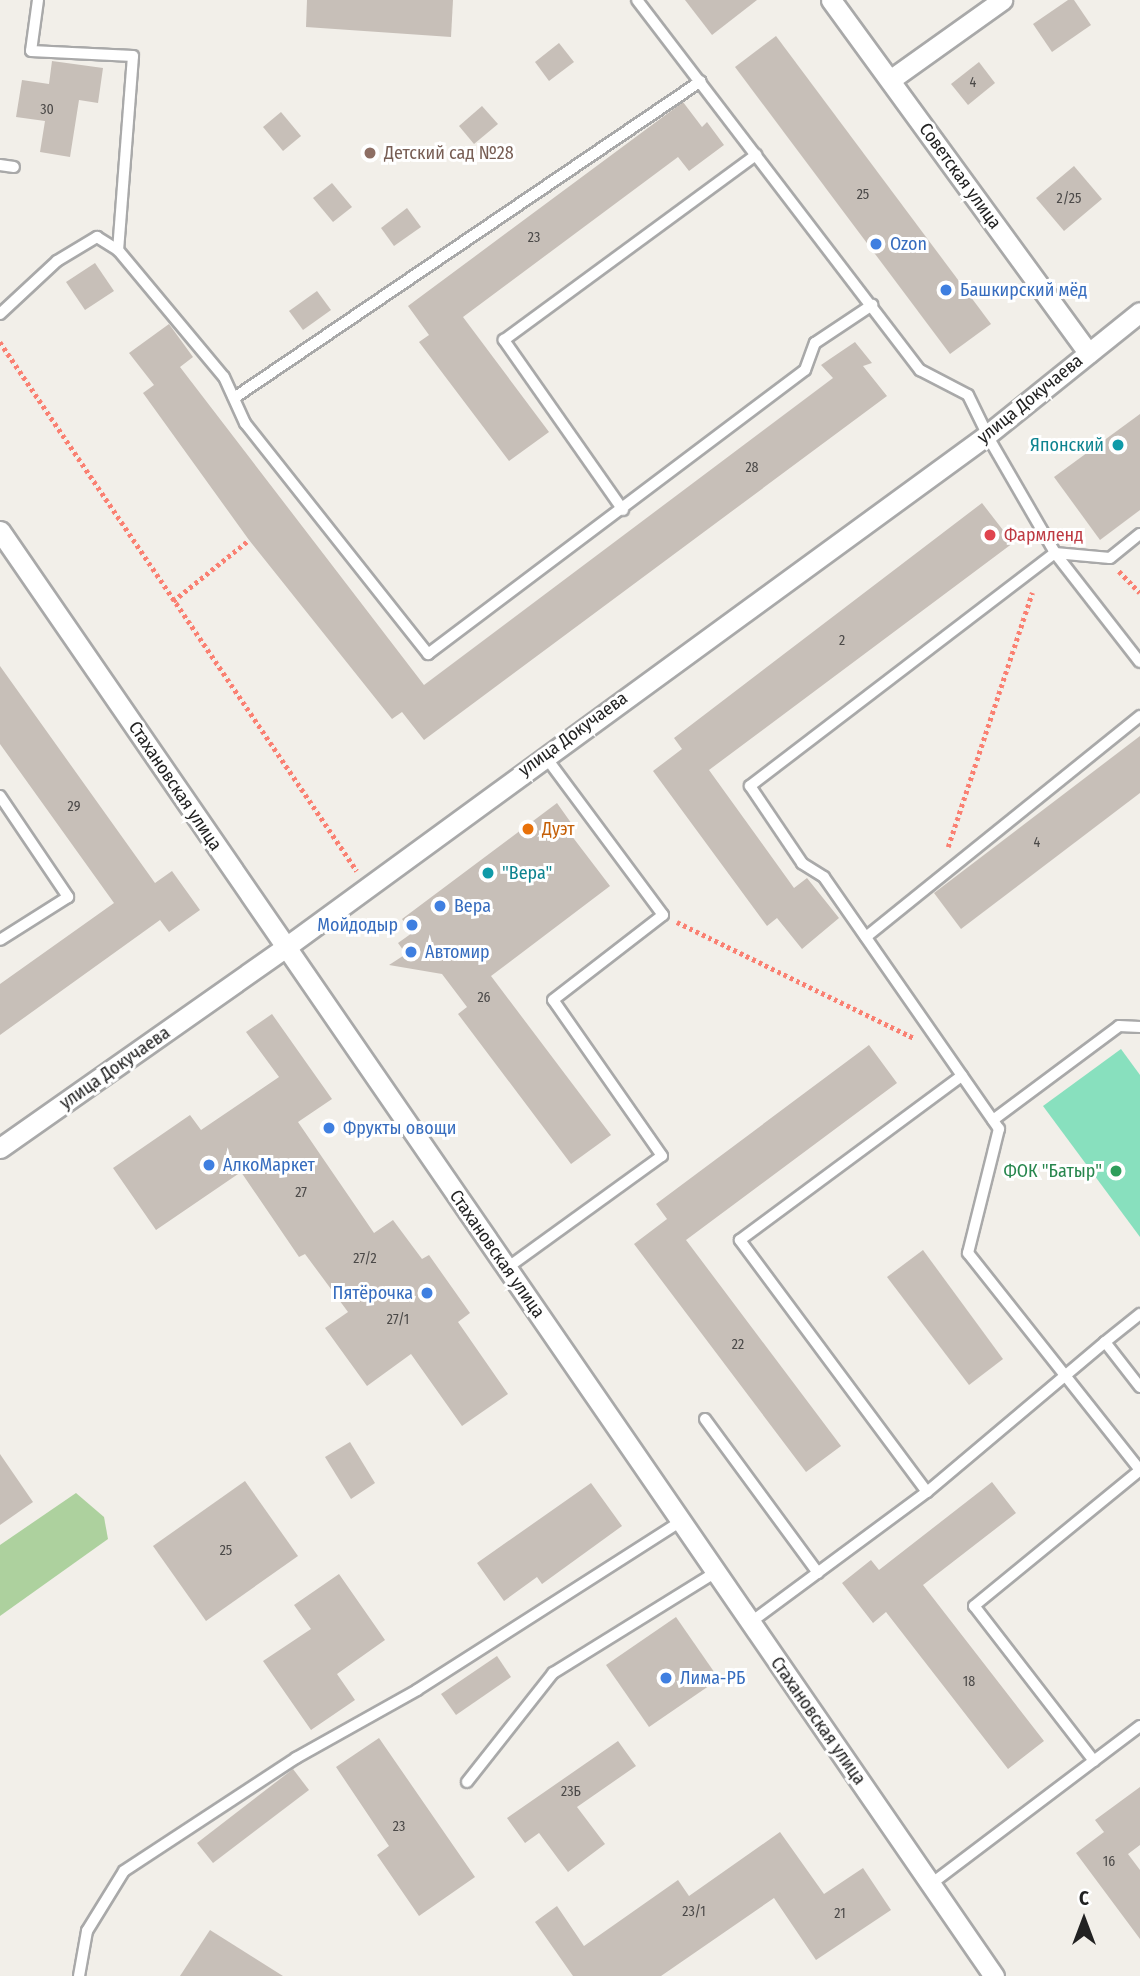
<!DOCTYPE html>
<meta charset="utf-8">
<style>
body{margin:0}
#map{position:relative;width:1140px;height:1976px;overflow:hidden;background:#f2efe9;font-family:"Fira Sans Condensed",sans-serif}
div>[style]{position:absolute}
.forest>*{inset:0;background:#add19e}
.pitch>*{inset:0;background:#88e0be}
.building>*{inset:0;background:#c7bfb8}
.path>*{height:4.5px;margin-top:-2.25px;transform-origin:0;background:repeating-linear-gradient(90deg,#fa8072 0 3.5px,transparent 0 7px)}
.roads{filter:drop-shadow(2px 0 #a9a9a9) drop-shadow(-2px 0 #a9a9a9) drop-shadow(0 2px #a9a9a9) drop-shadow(0 -2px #a9a9a9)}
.service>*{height:10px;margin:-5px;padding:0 5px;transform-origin:5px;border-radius:5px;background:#fff}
.minor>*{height:19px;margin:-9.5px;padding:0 9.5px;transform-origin:9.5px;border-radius:9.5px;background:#fff}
.dots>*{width:19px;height:19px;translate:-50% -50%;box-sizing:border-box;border:4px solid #fff;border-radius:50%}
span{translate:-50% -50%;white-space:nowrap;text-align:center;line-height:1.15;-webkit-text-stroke:6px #fff;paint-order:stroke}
.number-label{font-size:14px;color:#4b4948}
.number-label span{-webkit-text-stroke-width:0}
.education-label{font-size:18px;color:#785e54}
.left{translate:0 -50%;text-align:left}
.street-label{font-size:18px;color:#222}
.shop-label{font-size:18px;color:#366cbe}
.right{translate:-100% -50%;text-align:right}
.culture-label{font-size:18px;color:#0d838f}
.health-label{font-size:18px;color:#be3a42}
.food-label{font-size:18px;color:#c56008}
.leisure-label{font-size:18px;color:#27864d}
.north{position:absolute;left:1049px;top:1885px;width:70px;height:70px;-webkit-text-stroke:5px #fff;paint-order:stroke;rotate:0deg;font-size:19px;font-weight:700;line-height:28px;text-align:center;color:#222}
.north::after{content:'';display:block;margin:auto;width:24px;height:32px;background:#222;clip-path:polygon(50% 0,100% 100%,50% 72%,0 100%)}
</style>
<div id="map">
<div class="forest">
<i style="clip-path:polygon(76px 1493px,104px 1517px,108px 1539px,0 1616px,0 1545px)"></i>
</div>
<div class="pitch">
<i style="clip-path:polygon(1121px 1049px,1140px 1075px,1140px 1237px,1043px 1106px)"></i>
</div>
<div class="building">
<i style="clip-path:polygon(307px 0,453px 0,451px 37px,306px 27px)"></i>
<i style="clip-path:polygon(685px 0,757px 0,712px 35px)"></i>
<i style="clip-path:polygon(1068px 0,1074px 0,1091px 25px,1052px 52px,1033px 24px)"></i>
<i style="clip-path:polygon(776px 36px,991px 324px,950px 354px,735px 67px)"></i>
<i style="clip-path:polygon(559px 43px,574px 62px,549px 81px,535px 62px)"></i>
<i style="clip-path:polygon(52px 61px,103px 68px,98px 103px,79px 100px,70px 157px,40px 152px,45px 121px,16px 117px,22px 80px,49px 84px)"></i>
<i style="clip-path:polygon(979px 62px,995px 83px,968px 105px,951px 84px)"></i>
<i style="clip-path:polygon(683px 102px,702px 127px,707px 122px,724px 145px,689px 171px,678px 157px,463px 317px,549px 432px,509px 461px,419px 342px,429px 335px,408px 306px)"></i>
<i style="clip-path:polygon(482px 106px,498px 124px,474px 144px,459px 126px)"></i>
<i style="clip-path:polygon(281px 112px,301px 136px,283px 151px,263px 127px)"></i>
<i style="clip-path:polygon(1074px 166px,1102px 199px,1064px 231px,1036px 198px)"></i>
<i style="clip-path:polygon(332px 183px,352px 207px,333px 222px,313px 198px)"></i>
<i style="clip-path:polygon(407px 208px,421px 227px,394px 246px,381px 228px)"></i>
<i style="clip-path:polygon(95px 263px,114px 291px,85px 310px,66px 282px)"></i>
<i style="clip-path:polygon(317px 291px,331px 310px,303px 330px,289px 311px)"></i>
<i style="clip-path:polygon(169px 324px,193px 357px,180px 367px,424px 685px,833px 378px,821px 365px,855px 342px,872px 363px,863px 366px,887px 396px,424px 740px,402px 712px,392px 719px,249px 540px,143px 393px,154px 385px,129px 353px)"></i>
<i style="clip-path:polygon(1140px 414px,1140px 510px,1100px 540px,1054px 477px)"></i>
<i style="clip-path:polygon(982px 503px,1013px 543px,709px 770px,794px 888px,807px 878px,839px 918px,802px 949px,777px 918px,767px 926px,653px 771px,682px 749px,674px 738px)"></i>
<i style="clip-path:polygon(0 666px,155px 883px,172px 871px,200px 910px,169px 932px,160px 920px,0 1035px,0 984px,114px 903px,0 744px)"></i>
<i style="clip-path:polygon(1140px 736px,1140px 793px,961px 929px,934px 893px)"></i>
<i style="clip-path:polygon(557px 803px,574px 827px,568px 831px,610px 886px,491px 976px,611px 1135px,571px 1164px,458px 1014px,467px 1007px,442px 974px,389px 965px,406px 954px,398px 943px,412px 933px,402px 919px)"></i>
<i style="clip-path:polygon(272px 1014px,332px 1099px,298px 1122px,374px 1233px,393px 1220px,422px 1259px,429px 1255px,470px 1313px,458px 1322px,508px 1394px,462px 1426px,411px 1354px,367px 1386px,325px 1328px,348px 1312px,305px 1254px,299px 1257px,241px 1172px,156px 1230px,113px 1168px,190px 1115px,201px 1130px,279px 1077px,246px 1032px)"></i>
<i style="clip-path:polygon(869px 1045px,897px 1083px,686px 1240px,841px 1446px,806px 1472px,634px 1244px,667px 1219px,656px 1204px)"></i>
<i style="clip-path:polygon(923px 1250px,1003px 1359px,969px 1385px,887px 1277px)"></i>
<i style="clip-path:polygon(350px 1442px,375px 1483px,351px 1499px,325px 1457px)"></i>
<i style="clip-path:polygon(0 1454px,33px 1502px,0 1525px)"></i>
<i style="clip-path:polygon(245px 1481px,298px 1556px,206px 1621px,153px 1546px)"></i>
<i style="clip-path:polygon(992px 1482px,1016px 1513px,923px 1585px,1044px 1741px,1008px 1769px,886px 1612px,873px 1623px,842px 1583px,871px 1560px,879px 1570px)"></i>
<i style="clip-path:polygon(591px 1483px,622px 1526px,542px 1584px,537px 1577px,504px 1601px,477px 1563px)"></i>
<i style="clip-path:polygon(339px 1574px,385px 1640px,337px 1674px,355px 1700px,311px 1730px,263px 1661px,311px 1629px,294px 1605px)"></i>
<i style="clip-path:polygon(676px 1617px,719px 1679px,649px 1727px,606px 1665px)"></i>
<i style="clip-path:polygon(497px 1656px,511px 1677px,456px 1715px,441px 1694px)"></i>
<i style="clip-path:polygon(379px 1738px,475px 1877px,419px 1916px,377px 1855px,389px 1846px,336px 1767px)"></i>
<i style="clip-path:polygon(618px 1741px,636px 1766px,577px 1807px,605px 1844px,568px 1872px,539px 1833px,525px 1843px,507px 1818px)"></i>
<i style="clip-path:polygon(293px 1769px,309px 1790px,213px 1863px,197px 1843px)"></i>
<i style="clip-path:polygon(1140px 1787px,1140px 1845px,1128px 1854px,1140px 1870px,1140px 1939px,1076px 1853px,1104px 1832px,1095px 1820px)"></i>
<i style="clip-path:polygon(780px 1832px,824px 1894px,863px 1868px,891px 1910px,816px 1960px,774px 1898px,661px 1976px,573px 1976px,535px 1922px,557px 1906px,584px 1946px,678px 1880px,689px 1896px)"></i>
<i style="clip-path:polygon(210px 1930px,283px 1976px,180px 1976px)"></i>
</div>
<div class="path">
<i style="left:0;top:342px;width:638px;rotate:55.99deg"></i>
<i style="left:1119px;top:571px;width:30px;rotate:46deg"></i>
<i style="left:173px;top:601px;width:97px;rotate:-38.8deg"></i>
<i style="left:948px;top:847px;width:268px;rotate:-71.7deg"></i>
<i style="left:677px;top:922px;width:264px;rotate:26.1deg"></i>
</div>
<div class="roads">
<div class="service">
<i style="left:38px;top:0;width:51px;rotate:97.8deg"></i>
<i style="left:31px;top:51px;width:102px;rotate:2.8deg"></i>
<i style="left:133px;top:56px;width:195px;rotate:94.4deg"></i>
<i style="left:637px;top:0;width:466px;rotate:52.6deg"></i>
<i style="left:920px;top:370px;width:54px;rotate:27.5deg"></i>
<i style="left:968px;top:395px;width:43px;rotate:64deg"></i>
<i style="left:0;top:165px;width:14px;rotate:8deg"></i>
<i style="left:0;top:314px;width:78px;rotate:-42.9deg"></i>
<i style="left:57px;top:261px;width:47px;rotate:-31deg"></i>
<i style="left:97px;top:237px;width:25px;rotate:32deg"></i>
<i style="left:118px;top:250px;width:165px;rotate:50.2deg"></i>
<i style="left:224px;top:377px;width:51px;rotate:65.5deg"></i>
<i style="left:245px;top:423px;width:295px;rotate:51.6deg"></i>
<i style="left:428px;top:654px;width:472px;rotate:-37deg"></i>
<i style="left:805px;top:370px;width:29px;rotate:-70deg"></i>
<i style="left:815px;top:343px;width:69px;rotate:-33.7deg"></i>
<i style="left:234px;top:398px;width:564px;rotate:-34.17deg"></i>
<i style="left:987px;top:435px;width:136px;rotate:60deg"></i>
<i style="left:1055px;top:553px;width:138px;rotate:52.1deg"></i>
<i style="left:623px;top:510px;width:208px;rotate:-125deg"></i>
<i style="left:504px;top:340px;width:313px;rotate:-36.3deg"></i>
<i style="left:0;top:796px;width:122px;rotate:56deg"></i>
<i style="left:68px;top:897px;width:80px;rotate:147.7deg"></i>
<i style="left:866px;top:937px;width:352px;rotate:-38.9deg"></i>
<i style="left:993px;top:1120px;width:157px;rotate:-36.7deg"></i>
<i style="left:1119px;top:1026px;width:21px;rotate:3deg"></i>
<i style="left:507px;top:1268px;width:191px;rotate:-35.9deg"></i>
<i style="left:662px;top:1156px;width:190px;rotate:-124.9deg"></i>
<i style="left:553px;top:1000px;width:139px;rotate:-37.7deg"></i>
<i style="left:663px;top:915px;width:198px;rotate:-126.6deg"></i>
<i style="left:1105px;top:1342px;width:45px;rotate:-38.7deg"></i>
<i style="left:705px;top:1419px;width:191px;rotate:53.7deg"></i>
<i style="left:927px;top:1492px;width:314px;rotate:-126.6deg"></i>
<i style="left:740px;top:1240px;width:276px;rotate:-36.5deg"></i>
<i style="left:751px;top:1622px;width:219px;rotate:-36.5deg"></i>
<i style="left:927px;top:1492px;width:233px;rotate:-40.1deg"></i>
<i style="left:1105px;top:1342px;width:57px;rotate:52.1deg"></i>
<i style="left:1094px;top:1761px;width:196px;rotate:-127.7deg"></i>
<i style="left:974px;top:1606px;width:215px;rotate:-39.3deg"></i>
<i style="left:1140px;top:1470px;width:277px;rotate:-128.4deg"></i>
<i style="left:968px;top:1253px;width:128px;rotate:-76deg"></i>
<i style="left:999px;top:1129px;width:307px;rotate:-124.8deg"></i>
<i style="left:824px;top:877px;width:26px;rotate:-148deg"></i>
<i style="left:802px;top:863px;width:93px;rotate:-124deg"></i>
<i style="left:750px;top:786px;width:384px;rotate:-37.4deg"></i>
<i style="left:1055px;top:553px;width:55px;rotate:5.2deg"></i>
<i style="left:1110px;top:558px;width:38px;rotate:-39deg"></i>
<i style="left:467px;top:1782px;width:139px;rotate:-51.7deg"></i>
<i style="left:553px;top:1673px;width:192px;rotate:-31.8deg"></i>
<i style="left:931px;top:1884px;width:262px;rotate:-37.1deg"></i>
<i style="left:79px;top:1976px;width:46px;rotate:-79.9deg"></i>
<i style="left:87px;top:1931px;width:70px;rotate:-58.3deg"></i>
<i style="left:124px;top:1871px;width:206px;rotate:-33.3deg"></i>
<i style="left:296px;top:1758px;width:139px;rotate:-29.3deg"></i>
<i style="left:417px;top:1690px;width:313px;rotate:-32.6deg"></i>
</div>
<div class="minor">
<i style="left:831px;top:0;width:437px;rotate:53.9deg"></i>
<i style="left:890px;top:80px;width:138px;rotate:-35.5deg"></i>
<i style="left:0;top:531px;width:1754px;rotate:55.48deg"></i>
<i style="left:0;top:1148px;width:350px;rotate:-35.1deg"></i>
<i style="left:286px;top:947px;width:868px;rotate:-36.14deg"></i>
<i style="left:987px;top:435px;width:196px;rotate:-38.8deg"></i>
</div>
</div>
<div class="dots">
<i style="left:370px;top:153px;background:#8d6e63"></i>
<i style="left:876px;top:244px;background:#3f7fe0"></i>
<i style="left:946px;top:290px;background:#3f7fe0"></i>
<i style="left:1118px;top:445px;background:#0f9aa8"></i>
<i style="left:990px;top:535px;background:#e0444e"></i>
<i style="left:528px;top:829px;background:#e8710a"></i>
<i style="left:488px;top:873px;background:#0f9aa8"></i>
<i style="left:440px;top:906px;background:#3f7fe0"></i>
<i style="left:412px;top:925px;background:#3f7fe0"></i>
<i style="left:411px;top:952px;background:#3f7fe0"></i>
<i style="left:329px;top:1128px;background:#3f7fe0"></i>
<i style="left:209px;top:1165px;background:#3f7fe0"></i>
<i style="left:1116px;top:1171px;background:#2e9e5b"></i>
<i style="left:427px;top:1293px;background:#3f7fe0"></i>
<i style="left:666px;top:1678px;background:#3f7fe0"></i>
</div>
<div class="number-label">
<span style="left:973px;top:83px">4</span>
<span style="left:47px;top:110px">30</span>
<span style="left:863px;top:195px">25</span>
<span style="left:1069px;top:199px">2/25</span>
<span style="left:534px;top:238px">23</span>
<span style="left:752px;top:468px">28</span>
<span style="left:842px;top:641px">2</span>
<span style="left:74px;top:807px">29</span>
<span style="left:1037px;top:843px">4</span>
<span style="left:484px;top:998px">26</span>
<span style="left:301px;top:1193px">27</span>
<span style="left:365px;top:1259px">27/2</span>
<span style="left:398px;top:1320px">27/1</span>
<span style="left:738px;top:1345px">22</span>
<span style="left:226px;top:1551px">25</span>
<span style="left:969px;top:1682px">18</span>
<span style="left:571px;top:1792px">23Б</span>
<span style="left:399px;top:1827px">23</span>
<span style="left:1109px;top:1862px">16</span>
<span style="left:694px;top:1912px">23/1</span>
<span style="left:840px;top:1914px">21</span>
</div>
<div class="education-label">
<span class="left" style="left:384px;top:153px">Детский сад №28</span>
</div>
<div class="street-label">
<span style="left:960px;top:176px;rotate:54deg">Советская улица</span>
<span style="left:1030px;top:399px;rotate:-39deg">улица Докучаева</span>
<span style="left:573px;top:734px;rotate:-36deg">улица Докучаева</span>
<span style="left:175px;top:786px;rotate:56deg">Стахановская улица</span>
<span style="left:115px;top:1068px;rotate:-35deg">улица Докучаева</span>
<span style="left:497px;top:1254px;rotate:55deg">Стахановская улица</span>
<span style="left:818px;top:1721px;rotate:55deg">Стахановская улица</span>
</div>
<div class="shop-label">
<span class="left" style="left:890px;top:244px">Ozon</span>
<span class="left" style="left:960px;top:290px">Башкирский мёд</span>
<span class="left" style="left:454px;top:906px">Вера</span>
<span class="right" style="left:398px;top:925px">Мойдодыр</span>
<span class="left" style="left:425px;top:952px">Автомир</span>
<span class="left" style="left:343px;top:1128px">Фрукты овощи</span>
<span class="left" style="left:223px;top:1165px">АлкоМаркет</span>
<span class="right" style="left:413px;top:1293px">Пятёрочка</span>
<span class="left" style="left:680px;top:1678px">Лима-РБ</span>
</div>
<div class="culture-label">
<span class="right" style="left:1104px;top:445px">Японский</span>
<span class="left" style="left:502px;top:873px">"Вера"</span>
</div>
<div class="health-label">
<span class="left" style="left:1004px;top:535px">Фармленд</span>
</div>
<div class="food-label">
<span class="left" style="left:542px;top:829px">Дуэт</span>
</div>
<div class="leisure-label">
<span class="right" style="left:1102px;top:1171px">ФОК "Батыр"</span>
</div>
<div class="north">С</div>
</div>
